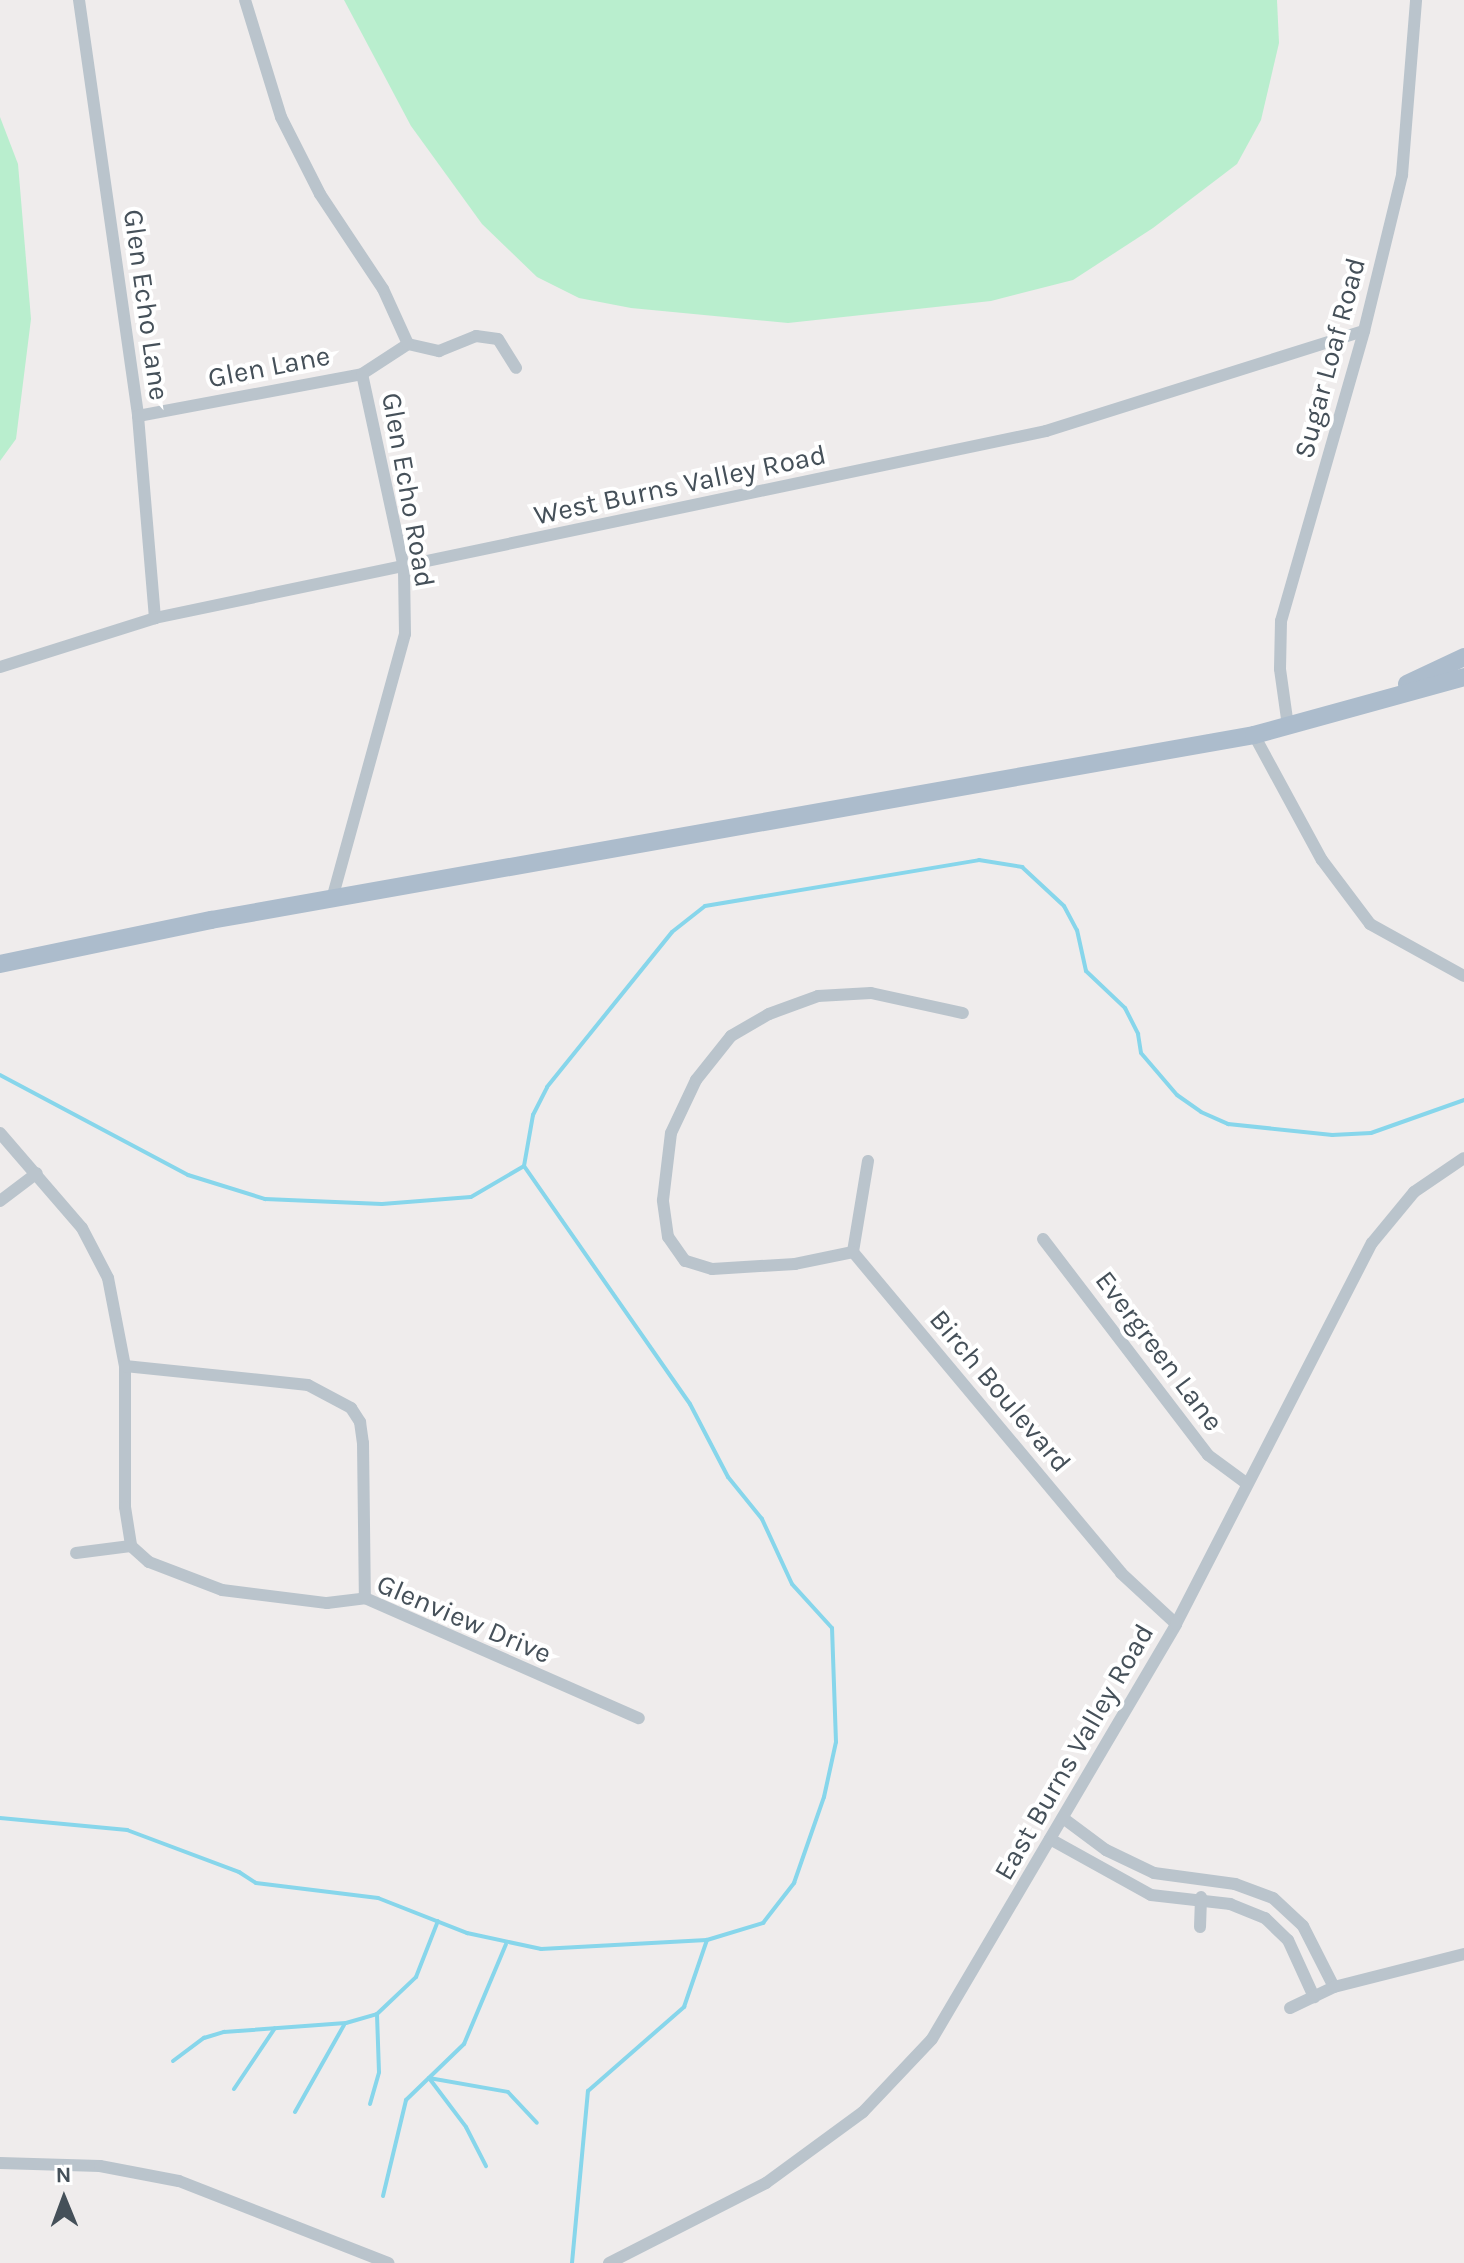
<!DOCTYPE html>
<style>
body{margin:0}
#map{position:relative;width:1464px;height:2263px;overflow:hidden;background:#efecec;font-family:Karla,sans-serif}
div>[style]{position:absolute}
.green>*{inset:0;background:#b9eece}
.stream>*{height:4px;margin:-2px;padding:0 2px;transform-origin:2px;border-radius:2px;background:#87d6eb}
.street>*{height:12px;margin:-6px;padding:0 6px;transform-origin:6px;border-radius:6px;background:#bac4cc}
.primary>*{height:18px;margin:-9px;padding:0 9px;transform-origin:9px;border-radius:9px;background:#acbccc}
span{translate:-50% -50%;white-space:nowrap;text-align:center;line-height:1.15;-webkit-text-stroke:8px #fff;paint-order:stroke}
.street-label{font-size:28px;color:#455059}
.north{position:absolute;left:24px;top:2159px;width:80px;height:80px;-webkit-text-stroke:6px #fff;paint-order:stroke;rotate:359deg;font-size:22px;font-weight:700;line-height:32px;text-align:center;color:#455059}
.north::after{content:'';display:block;margin:auto;width:28px;height:36px;background:#455059;clip-path:polygon(50% 0,100% 100%,50% 72%,0 100%)}
</style>
<div id="map">
<div class="green">
<i style="clip-path:polygon(344px 0,1277px 0,1279px 43px,1261px 120px,1237px 164px,1153px 228px,1073px 280px,991px 301px,788px 323px,631px 308px,579px 298px,537px 277px,482px 224px,411px 126px)"></i>
<i style="clip-path:polygon(0 117px,18px 164px,31px 319px,16px 439px,0 461px)"></i>
</div>
<div class="stream">
<i style="left:0;top:1075px;width:213px;rotate:28deg"></i>
<i style="left:188px;top:1175px;width:81px;rotate:17.3deg"></i>
<i style="left:265px;top:1199px;width:117px;rotate:2.4deg"></i>
<i style="left:382px;top:1204px;width:89px;rotate:-4.5deg"></i>
<i style="left:471px;top:1197px;width:61px;rotate:-30.3deg"></i>
<i style="left:0;top:1818px;width:128px;rotate:5.4deg"></i>
<i style="left:127px;top:1830px;width:120px;rotate:20.6deg"></i>
<i style="left:239px;top:1872px;width:20px;rotate:33deg"></i>
<i style="left:256px;top:1883px;width:123px;rotate:7deg"></i>
<i style="left:378px;top:1898px;width:96px;rotate:21.5deg"></i>
<i style="left:467px;top:1933px;width:76px;rotate:12.2deg"></i>
<i style="left:541px;top:1949px;width:166px;rotate:-3.1deg"></i>
<i style="left:707px;top:1940px;width:59px;rotate:-16.9deg"></i>
<i style="left:763px;top:1923px;width:51px;rotate:-52.2deg"></i>
<i style="left:794px;top:1883px;width:91px;rotate:-70.8deg"></i>
<i style="left:824px;top:1797px;width:56px;rotate:-77.7deg"></i>
<i style="left:836px;top:1742px;width:114px;rotate:-92deg"></i>
<i style="left:832px;top:1628px;width:59px;rotate:-132.3deg"></i>
<i style="left:792px;top:1584px;width:72px;rotate:-114.8deg"></i>
<i style="left:762px;top:1519px;width:54px;rotate:-129deg"></i>
<i style="left:728px;top:1477px;width:82px;rotate:-117.5deg"></i>
<i style="left:690px;top:1404px;width:290px;rotate:-124.9deg"></i>
<i style="left:524px;top:1166px;width:52px;rotate:-80deg"></i>
<i style="left:533px;top:1115px;width:31px;rotate:-63deg"></i>
<i style="left:547px;top:1087px;width:199px;rotate:-51.1deg"></i>
<i style="left:672px;top:932px;width:42px;rotate:-38.2deg"></i>
<i style="left:705px;top:906px;width:278px;rotate:-9.5deg"></i>
<i style="left:979px;top:860px;width:44px;rotate:9.2deg"></i>
<i style="left:1022px;top:867px;width:57px;rotate:42.9deg"></i>
<i style="left:1064px;top:906px;width:27px;rotate:62deg"></i>
<i style="left:1077px;top:930px;width:42px;rotate:77.6deg"></i>
<i style="left:1086px;top:971px;width:54px;rotate:43.5deg"></i>
<i style="left:1125px;top:1008px;width:29px;rotate:63deg"></i>
<i style="left:1138px;top:1034px;width:19px;rotate:81deg"></i>
<i style="left:1141px;top:1053px;width:55px;rotate:49.4deg"></i>
<i style="left:1177px;top:1095px;width:29px;rotate:35deg"></i>
<i style="left:1201px;top:1112px;width:30px;rotate:24deg"></i>
<i style="left:1228px;top:1124px;width:105px;rotate:6deg"></i>
<i style="left:1332px;top:1135px;width:39px;rotate:-3deg"></i>
<i style="left:1371px;top:1133px;width:99px;rotate:-19.5deg"></i>
<i style="left:173px;top:2061px;width:39px;rotate:-37deg"></i>
<i style="left:204px;top:2038px;width:21px;rotate:-17deg"></i>
<i style="left:224px;top:2032px;width:122px;rotate:-4.2deg"></i>
<i style="left:346px;top:2023px;width:32px;rotate:-16deg"></i>
<i style="left:377px;top:2014px;width:54px;rotate:-43.5deg"></i>
<i style="left:416px;top:1977px;width:60px;rotate:-68.6deg"></i>
<i style="left:429px;top:2078px;width:80px;rotate:10deg"></i>
<i style="left:508px;top:2092px;width:42px;rotate:46.9deg"></i>
<i style="left:429px;top:2078px;width:61px;rotate:52.9deg"></i>
<i style="left:466px;top:2127px;width:44px;rotate:62.9deg"></i>
<i style="left:234px;top:2089px;width:73px;rotate:-56.1deg"></i>
<i style="left:370px;top:2104px;width:33px;rotate:-74deg"></i>
<i style="left:379px;top:2072px;width:58px;rotate:-92deg"></i>
<i style="left:295px;top:2112px;width:100px;rotate:-60.6deg"></i>
<i style="left:383px;top:2196px;width:99px;rotate:-76.5deg"></i>
<i style="left:406px;top:2100px;width:81px;rotate:-44deg"></i>
<i style="left:464px;top:2044px;width:108px;rotate:-67.2deg"></i>
<i style="left:572px;top:2263px;width:173px;rotate:-84.7deg"></i>
<i style="left:588px;top:2091px;width:128px;rotate:-41.2deg"></i>
<i style="left:684px;top:2007px;width:71px;rotate:-71.1deg"></i>
</div>
<div class="street">
<i style="left:79px;top:0;width:420px;rotate:81.9deg"></i>
<i style="left:138px;top:416px;width:203px;rotate:85.2deg"></i>
<i style="left:408px;top:344px;width:32px;rotate:13deg"></i>
<i style="left:439px;top:351px;width:40px;rotate:-22deg"></i>
<i style="left:476px;top:336px;width:22px;rotate:8deg"></i>
<i style="left:498px;top:339px;width:34px;rotate:58deg"></i>
<i style="left:138px;top:416px;width:228px;rotate:-10.6deg"></i>
<i style="left:362px;top:374px;width:55px;rotate:-33.1deg"></i>
<i style="left:408px;top:344px;width:60px;rotate:-114.4deg"></i>
<i style="left:383px;top:289px;width:114px;rotate:-123.6deg"></i>
<i style="left:320px;top:194px;width:86px;rotate:-116.9deg"></i>
<i style="left:281px;top:117px;width:122px;rotate:-107.1deg"></i>
<i style="left:0;top:667px;width:163px;rotate:-17.5deg"></i>
<i style="left:155px;top:618px;width:910px;rotate:-11.85deg"></i>
<i style="left:1046px;top:431px;width:333px;rotate:-17.5deg"></i>
<i style="left:1288px;top:726px;width:58px;rotate:-98deg"></i>
<i style="left:1280px;top:669px;width:48px;rotate:-88.8deg"></i>
<i style="left:1281px;top:621px;width:302px;rotate:-74deg"></i>
<i style="left:1364px;top:331px;width:161px;rotate:-76.3deg"></i>
<i style="left:1402px;top:175px;width:176px;rotate:-85.4deg"></i>
<i style="left:1254px;top:735px;width:142px;rotate:61.5deg"></i>
<i style="left:1322px;top:860px;width:80px;rotate:53.1deg"></i>
<i style="left:1370px;top:924px;width:107px;rotate:29deg"></i>
<i style="left:332px;top:899px;width:275px;rotate:-74.6deg"></i>
<i style="left:405px;top:634px;width:66px;rotate:-90.9deg"></i>
<i style="left:404px;top:568px;width:198px;rotate:-102.2deg"></i>
<i style="left:0;top:1133px;width:125px;rotate:49.2deg"></i>
<i style="left:82px;top:1228px;width:56px;rotate:62.5deg"></i>
<i style="left:108px;top:1278px;width:90px;rotate:79.1deg"></i>
<i style="left:125px;top:1366px;width:141px;rotate:90deg"></i>
<i style="left:125px;top:1507px;width:39px;rotate:81deg"></i>
<i style="left:131px;top:1546px;width:24px;rotate:42deg"></i>
<i style="left:149px;top:1562px;width:78px;rotate:21deg"></i>
<i style="left:222px;top:1590px;width:106px;rotate:7.1deg"></i>
<i style="left:327px;top:1603px;width:38px;rotate:-7deg"></i>
<i style="left:365px;top:1598px;width:299px;rotate:23.7deg"></i>
<i style="left:868px;top:1161px;width:92px;rotate:99.4deg"></i>
<i style="left:853px;top:1252px;width:418px;rotate:50.1deg"></i>
<i style="left:1121px;top:1573px;width:75px;rotate:42.8deg"></i>
<i style="left:0;top:1201px;width:46px;rotate:-37.1deg"></i>
<i style="left:1043px;top:1239px;width:272px;rotate:52.6deg"></i>
<i style="left:1208px;top:1455px;width:47px;rotate:36.4deg"></i>
<i style="left:853px;top:1252px;width:59px;rotate:168.3deg"></i>
<i style="left:795px;top:1264px;width:83px;rotate:176.6deg"></i>
<i style="left:712px;top:1269px;width:28px;rotate:-163deg"></i>
<i style="left:685px;top:1261px;width:29px;rotate:-125deg"></i>
<i style="left:668px;top:1237px;width:37px;rotate:-98deg"></i>
<i style="left:663px;top:1200px;width:67px;rotate:-83.2deg"></i>
<i style="left:671px;top:1133px;width:59px;rotate:-64.7deg"></i>
<i style="left:696px;top:1080px;width:56px;rotate:-51.5deg"></i>
<i style="left:731px;top:1036px;width:44px;rotate:-30.1deg"></i>
<i style="left:769px;top:1014px;width:52px;rotate:-20.2deg"></i>
<i style="left:818px;top:996px;width:53px;rotate:-3.2deg"></i>
<i style="left:871px;top:993px;width:94px;rotate:12.3deg"></i>
<i style="left:125px;top:1366px;width:184px;rotate:5.9deg"></i>
<i style="left:308px;top:1385px;width:49px;rotate:28.1deg"></i>
<i style="left:351px;top:1408px;width:17px;rotate:57deg"></i>
<i style="left:360px;top:1422px;width:21px;rotate:82deg"></i>
<i style="left:363px;top:1443px;width:155px;rotate:89.3deg"></i>
<i style="left:76px;top:1553px;width:55px;rotate:-7.3deg"></i>
<i style="left:1063px;top:1818px;width:54px;rotate:36.7deg"></i>
<i style="left:1106px;top:1850px;width:53px;rotate:25.6deg"></i>
<i style="left:1154px;top:1873px;width:82px;rotate:7.7deg"></i>
<i style="left:1235px;top:1884px;width:40px;rotate:20.2deg"></i>
<i style="left:1273px;top:1898px;width:41px;rotate:43deg"></i>
<i style="left:1303px;top:1926px;width:68px;rotate:63.1deg"></i>
<i style="left:1050px;top:1839px;width:115px;rotate:29deg"></i>
<i style="left:1151px;top:1895px;width:80px;rotate:6.5deg"></i>
<i style="left:1230px;top:1904px;width:38px;rotate:22deg"></i>
<i style="left:1265px;top:1918px;width:32px;rotate:44deg"></i>
<i style="left:1288px;top:1940px;width:63px;rotate:65.5deg"></i>
<i style="left:1200px;top:1927px;width:30px;rotate:-88deg"></i>
<i style="left:1290px;top:2008px;width:49px;rotate:-25.5deg"></i>
<i style="left:1334px;top:1987px;width:134px;rotate:-14.2deg"></i>
<i style="left:0;top:2163px;width:100px;rotate:1.7deg"></i>
<i style="left:100px;top:2166px;width:80px;rotate:10.8deg"></i>
<i style="left:179px;top:2181px;width:225px;rotate:21.4deg"></i>
<i style="left:609px;top:2263px;width:176px;rotate:-27deg"></i>
<i style="left:766px;top:2183px;width:120px;rotate:-36.2deg"></i>
<i style="left:863px;top:2112px;width:100px;rotate:-46.6deg"></i>
<i style="left:932px;top:2039px;width:481px;rotate:-59.5deg"></i>
<i style="left:1176px;top:1624px;width:428px;rotate:-62.8deg"></i>
<i style="left:1372px;top:1243px;width:66px;rotate:-50.5deg"></i>
<i style="left:1414px;top:1192px;width:60px;rotate:-34.2deg"></i>
</div>
<div class="primary">
<i style="left:1407px;top:684px;width:63px;rotate:-25.3deg"></i>
<i style="left:0;top:964px;width:216px;rotate:-11.8deg"></i>
<i style="left:211px;top:920px;width:1059px;rotate:-10.06deg"></i>
<i style="left:1254px;top:735px;width:218px;rotate:-15.4deg"></i>
</div>
<div class="street-label">
<span style="left:146px;top:305px;rotate:82deg">Glen Echo Lane</span>
<span style="left:1330px;top:358px;rotate:-75deg">Sugar Loaf Road</span>
<span style="left:269px;top:367px;rotate:-11deg">Glen Lane</span>
<span style="left:680px;top:485px;rotate:-12deg">West Burns Valley Road</span>
<span style="left:408px;top:490px;rotate:80deg">Glen Echo Road</span>
<span style="left:1159px;top:1351px;rotate:53deg">Evergreen Lane</span>
<span style="left:1000px;top:1391px;rotate:50deg">Birch Boulevard</span>
<span style="left:464px;top:1619px;rotate:23deg">Glenview Drive</span>
<span style="left:1074px;top:1752px;rotate:-60deg">East Burns Valley Road</span>
</div>
<div class="north">N</div>
</div>
